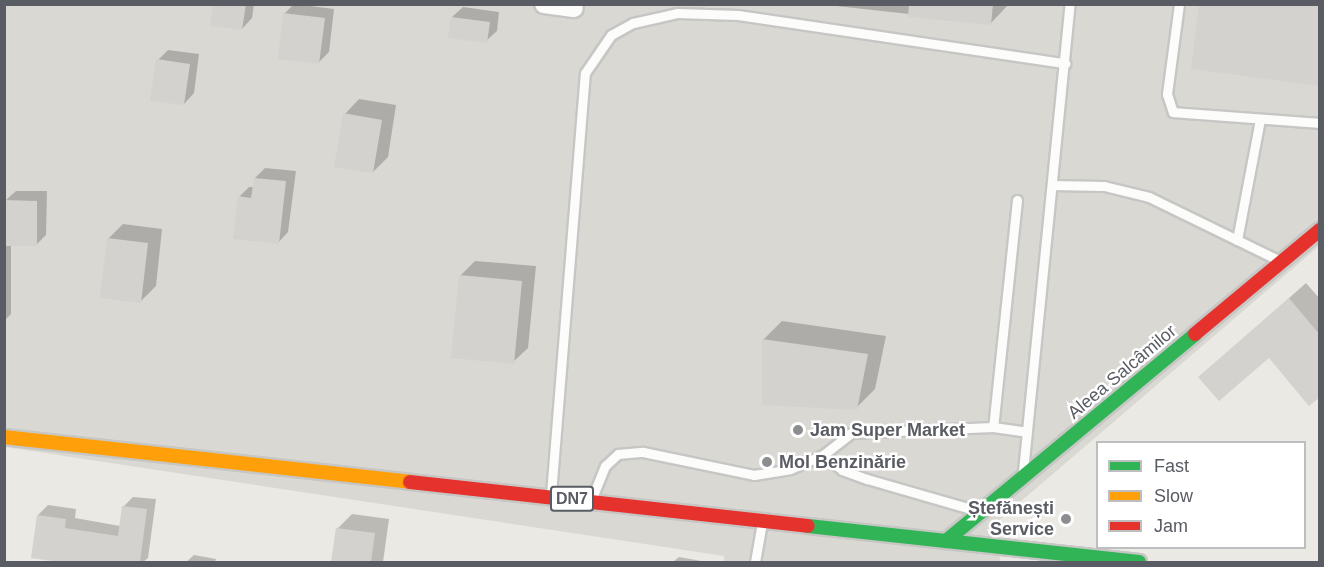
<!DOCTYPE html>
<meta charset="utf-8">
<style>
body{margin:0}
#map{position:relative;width:1324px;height:567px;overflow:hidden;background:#eae9e3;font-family:Arial,sans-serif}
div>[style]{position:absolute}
.industrial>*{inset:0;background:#d9d8d3}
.shadow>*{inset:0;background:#0003}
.building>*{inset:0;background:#d3d2ce}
.roads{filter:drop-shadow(2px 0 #c6c7c5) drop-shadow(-2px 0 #c6c7c5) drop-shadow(0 2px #c6c7c5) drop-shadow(0 -2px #c6c7c5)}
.lane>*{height:9px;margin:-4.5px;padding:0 4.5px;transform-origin:4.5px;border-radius:4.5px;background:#fcfcfb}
.street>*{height:18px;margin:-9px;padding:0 9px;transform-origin:9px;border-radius:9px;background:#fcfcfb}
.fast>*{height:14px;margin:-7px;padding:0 7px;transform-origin:7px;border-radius:7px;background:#30b455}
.slow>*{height:14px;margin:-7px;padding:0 7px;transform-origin:7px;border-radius:7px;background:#ff9f0a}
.jam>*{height:14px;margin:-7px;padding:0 7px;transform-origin:7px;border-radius:7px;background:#e5322d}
.dots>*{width:16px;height:16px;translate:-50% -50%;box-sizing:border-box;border:3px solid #fff;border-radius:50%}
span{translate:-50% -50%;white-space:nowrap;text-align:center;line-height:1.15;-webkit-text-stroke:5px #fff;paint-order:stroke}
.shield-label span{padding:2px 4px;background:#fff;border:2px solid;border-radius:4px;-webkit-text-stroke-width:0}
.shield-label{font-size:16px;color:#595c62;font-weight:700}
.street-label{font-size:18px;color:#595c62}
.poi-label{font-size:18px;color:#595c62;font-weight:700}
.left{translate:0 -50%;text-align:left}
.right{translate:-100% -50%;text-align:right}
.frame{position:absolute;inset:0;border:6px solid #595c62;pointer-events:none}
.legend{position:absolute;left:1096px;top:441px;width:210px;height:108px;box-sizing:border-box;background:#fff;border:2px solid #bdbec0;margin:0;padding:8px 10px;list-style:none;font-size:18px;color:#595c62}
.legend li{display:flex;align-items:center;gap:12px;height:30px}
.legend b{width:30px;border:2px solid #bdbec0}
</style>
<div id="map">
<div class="industrial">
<i style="clip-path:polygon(4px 5px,1319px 5px,1319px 246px,991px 527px,1001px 562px,724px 562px,724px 556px,5px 447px)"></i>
</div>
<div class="shadow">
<i style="clip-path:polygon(215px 4px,254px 4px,252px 18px,242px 29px)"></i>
<i style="clip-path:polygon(294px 4px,334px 9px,329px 52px,319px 62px,284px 14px)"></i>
<i style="clip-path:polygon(818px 4px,1009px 4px,991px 23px)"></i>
<i style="clip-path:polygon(463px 7px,499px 12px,497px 31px,486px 41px,452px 17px)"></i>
<i style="clip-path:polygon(168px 50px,199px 54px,194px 93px,184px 104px,158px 60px)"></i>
<i style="clip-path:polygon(359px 99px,396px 105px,388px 157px,373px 172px,345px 114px)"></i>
<i style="clip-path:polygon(265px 168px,296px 171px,288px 232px,278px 243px,239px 197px,249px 187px,254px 187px,255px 178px)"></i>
<i style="clip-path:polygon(16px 191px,47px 191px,46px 235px,36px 245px,11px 244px,11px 314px,4px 321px,5px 201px)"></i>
<i style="clip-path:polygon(123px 224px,162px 229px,156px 286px,141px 301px,108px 239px)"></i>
<i style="clip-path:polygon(475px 261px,536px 266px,528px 348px,513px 362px,460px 276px)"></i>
<i style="clip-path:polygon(1306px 283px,1320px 299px,1320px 395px,1269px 356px,1200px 377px)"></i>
<i style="clip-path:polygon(782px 321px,886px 336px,875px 389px,856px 408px,763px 340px)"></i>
<i style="clip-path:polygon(133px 497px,156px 499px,148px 558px,143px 562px,67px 562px,32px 557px,38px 515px,48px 505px,76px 509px,75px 518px,120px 526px,123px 507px)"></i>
<i style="clip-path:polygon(352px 514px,389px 519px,383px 562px,332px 562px,337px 529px)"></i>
<i style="clip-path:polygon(194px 555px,216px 559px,215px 562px,186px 562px)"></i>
<i style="clip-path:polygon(679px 557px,707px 562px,673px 562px)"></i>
</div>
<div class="building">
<i style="clip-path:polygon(213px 4px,246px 4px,242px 30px,210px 26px)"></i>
<i style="clip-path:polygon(909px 4px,993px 4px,991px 25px,908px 17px)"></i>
<i style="clip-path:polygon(1199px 4px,1320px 4px,1320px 86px,1191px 69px)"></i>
<i style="clip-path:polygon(283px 13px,325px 18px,319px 64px,278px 59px)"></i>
<i style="clip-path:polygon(451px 17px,490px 22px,487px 43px,448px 38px)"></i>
<i style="clip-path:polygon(156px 59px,190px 64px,184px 105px,150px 101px)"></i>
<i style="clip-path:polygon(343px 113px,382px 120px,373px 173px,334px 167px)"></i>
<i style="clip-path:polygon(254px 178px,286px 181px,279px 244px,233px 239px,238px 196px,251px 198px)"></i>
<i style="clip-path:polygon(4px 200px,37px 201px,37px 246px,4px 246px)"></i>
<i style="clip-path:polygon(107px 238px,148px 243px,141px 303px,100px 298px)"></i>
<i style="clip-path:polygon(459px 275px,522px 281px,514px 364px,451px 358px)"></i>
<i style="clip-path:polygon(1289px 298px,1320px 335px,1320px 397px,1309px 406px,1269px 358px,1219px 401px,1198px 377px)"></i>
<i style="clip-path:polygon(762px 339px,868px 354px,857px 410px,762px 405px)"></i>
<i style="clip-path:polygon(122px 506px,147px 509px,140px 562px,59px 562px,31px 558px,37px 515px,66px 519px,65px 528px,118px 536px)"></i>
<i style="clip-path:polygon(336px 528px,375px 533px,371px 562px,331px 562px)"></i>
</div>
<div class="roads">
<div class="lane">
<i style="left:1179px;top:4px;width:91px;rotate:97.6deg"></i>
<i style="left:1167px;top:94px;width:19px;rotate:72deg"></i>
<i style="left:1173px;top:112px;width:147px;rotate:4.3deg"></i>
<i style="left:1052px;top:185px;width:52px;rotate:1.1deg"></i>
<i style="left:1104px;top:186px;width:46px;rotate:13.7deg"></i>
<i style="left:1149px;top:197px;width:146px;rotate:26deg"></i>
<i style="left:1017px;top:200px;width:228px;rotate:96deg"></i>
<i style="left:993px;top:427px;width:34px;rotate:8deg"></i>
<i style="left:1237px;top:240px;width:123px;rotate:-79.2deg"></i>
<i style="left:823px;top:455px;width:36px;rotate:-38deg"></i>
<i style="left:851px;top:433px;width:142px;rotate:-2.4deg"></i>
<i style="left:1023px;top:471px;width:469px;rotate:-84.3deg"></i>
<i style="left:551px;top:494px;width:422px;rotate:-85.4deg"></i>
<i style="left:585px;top:73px;width:46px;rotate:-55.6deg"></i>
<i style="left:611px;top:35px;width:25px;rotate:-29deg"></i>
<i style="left:633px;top:23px;width:45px;rotate:-12.8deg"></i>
<i style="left:677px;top:13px;width:61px;rotate:1.9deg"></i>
<i style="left:738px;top:15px;width:331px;rotate:8.4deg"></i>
<i style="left:592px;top:498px;width:35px;rotate:-68deg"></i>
<i style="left:605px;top:466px;width:18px;rotate:-43deg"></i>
<i style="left:618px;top:454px;width:25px;rotate:-5deg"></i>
<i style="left:643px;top:452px;width:113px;rotate:11.7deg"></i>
<i style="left:754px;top:475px;width:36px;rotate:-9deg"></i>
<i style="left:790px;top:469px;width:36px;rotate:-23deg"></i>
<i style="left:823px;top:455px;width:24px;rotate:38deg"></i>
<i style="left:842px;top:470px;width:27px;rotate:20deg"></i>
<i style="left:867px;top:479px;width:116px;rotate:16.1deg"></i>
<i style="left:755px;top:562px;width:40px;rotate:-80deg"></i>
</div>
<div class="street">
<i style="left:544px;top:4px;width:30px;rotate:8deg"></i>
</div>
<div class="fast">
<i style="left:808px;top:526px;width:333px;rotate:6.2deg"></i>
<i style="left:946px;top:541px;width:324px;rotate:-39.7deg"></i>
</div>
<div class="slow">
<i style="left:4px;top:437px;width:408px;rotate:6.3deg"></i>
</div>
<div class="jam">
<i style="left:1195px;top:334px;width:163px;rotate:-39.8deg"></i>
<i style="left:410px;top:482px;width:400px;rotate:6.3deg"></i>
</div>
</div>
<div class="dots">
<i style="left:798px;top:430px;background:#8c8d8f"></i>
<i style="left:767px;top:462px;background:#8c8d8f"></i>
<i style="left:1066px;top:519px;background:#8c8d8f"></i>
</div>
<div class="shield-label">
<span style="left:572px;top:499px">DN7</span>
</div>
<div class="street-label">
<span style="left:1122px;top:372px;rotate:-40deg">Aleea Salcâmilor</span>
</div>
<div class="poi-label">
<span class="left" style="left:810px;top:430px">Jam Super Market</span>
<span class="left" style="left:779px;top:462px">Mol Benzinărie</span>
<span class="right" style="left:1054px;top:519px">Ștefănești<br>Service</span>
</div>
<div class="frame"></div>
<ul class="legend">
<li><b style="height:8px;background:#30b455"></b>Fast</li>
<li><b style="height:8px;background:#ff9f0a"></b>Slow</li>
<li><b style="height:8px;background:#e5322d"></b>Jam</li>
</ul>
</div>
